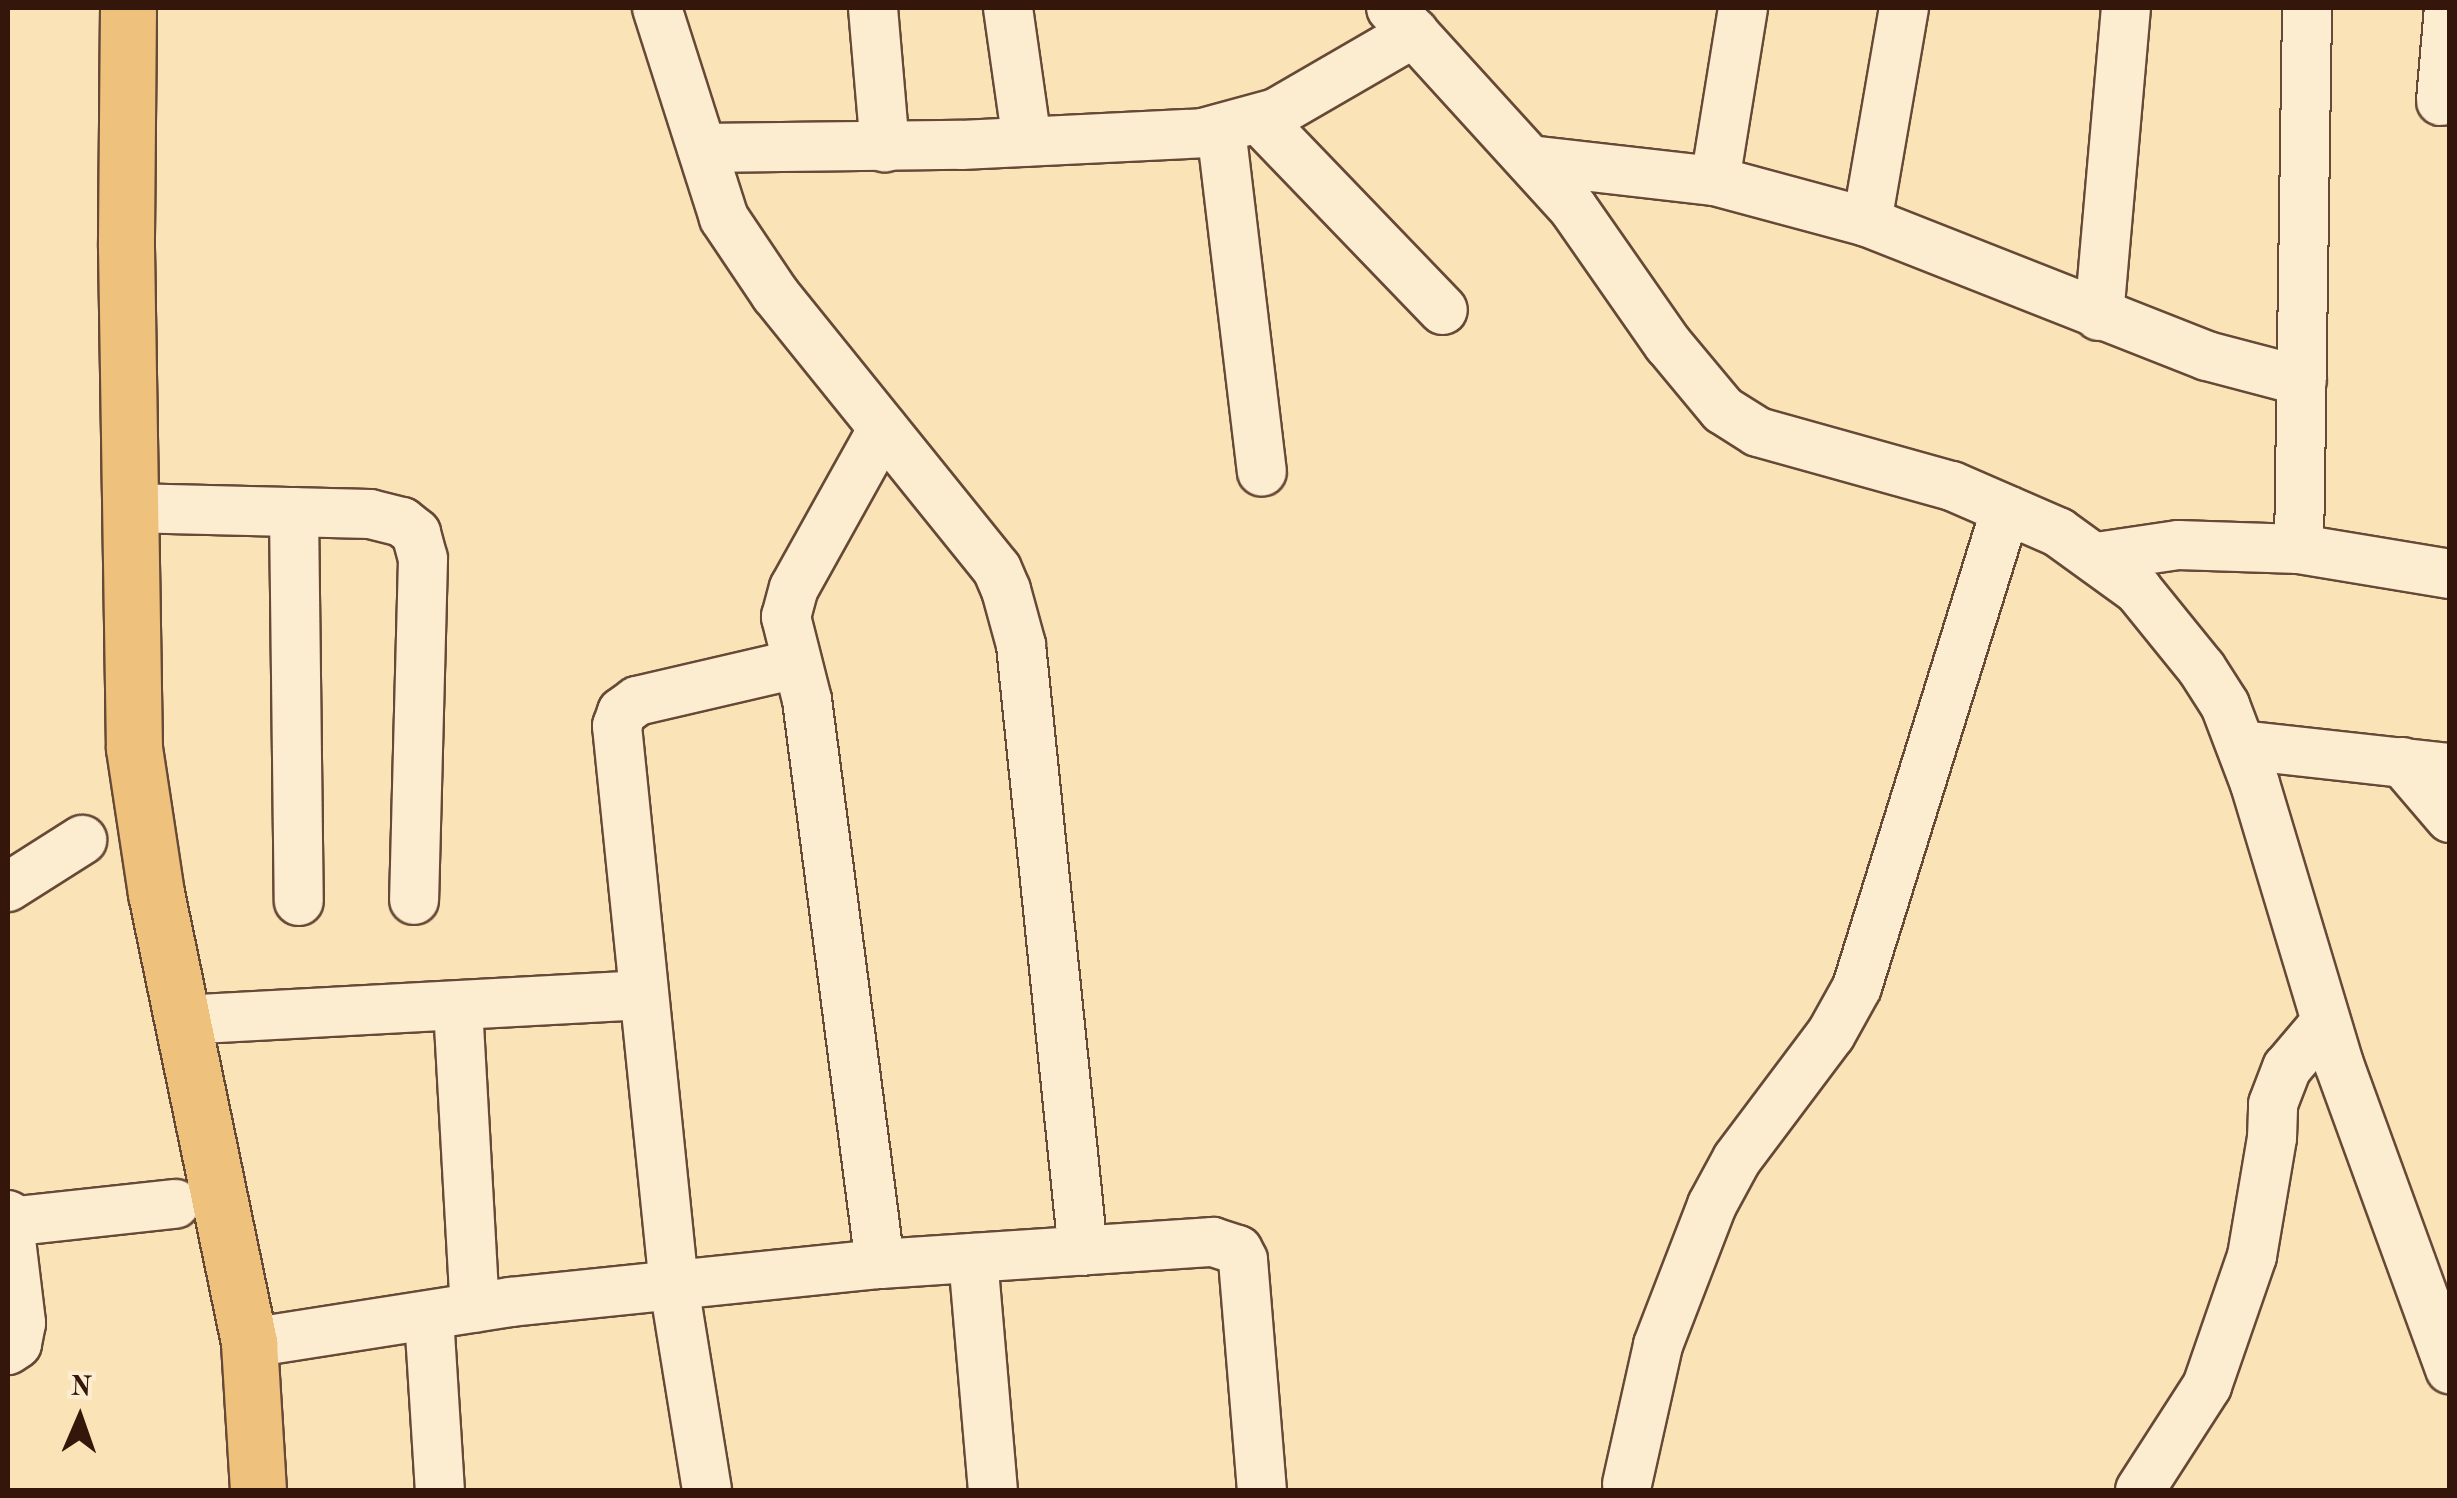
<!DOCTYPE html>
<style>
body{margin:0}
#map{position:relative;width:2457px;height:1498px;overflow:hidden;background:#fbe3b8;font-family:"Old Standard TT",serif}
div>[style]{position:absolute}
.roads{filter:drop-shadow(2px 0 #664936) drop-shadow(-2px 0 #664936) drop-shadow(0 2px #664936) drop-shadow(0 -2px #664936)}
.minor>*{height:48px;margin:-24px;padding:0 24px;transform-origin:24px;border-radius:24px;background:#fcedd1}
.major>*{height:55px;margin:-27.5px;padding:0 27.5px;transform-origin:27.5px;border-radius:27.5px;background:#eec27c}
span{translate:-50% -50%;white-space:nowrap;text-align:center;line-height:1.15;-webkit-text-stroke:8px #fcedd1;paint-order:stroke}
.frame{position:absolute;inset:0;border:10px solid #34160a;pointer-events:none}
.north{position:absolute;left:30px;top:1368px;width:100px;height:100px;-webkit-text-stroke:8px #fcedd1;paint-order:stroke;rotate:2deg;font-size:28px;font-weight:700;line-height:40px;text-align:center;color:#34160a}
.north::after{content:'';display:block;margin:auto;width:35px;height:45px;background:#34160a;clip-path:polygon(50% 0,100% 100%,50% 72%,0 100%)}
</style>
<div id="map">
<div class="roads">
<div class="minor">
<i style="left:657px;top:8px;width:220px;rotate:72.3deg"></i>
<i style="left:724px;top:218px;width:92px;rotate:56.1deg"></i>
<i style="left:775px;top:294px;width:353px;rotate:51.1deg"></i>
<i style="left:997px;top:569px;width:23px;rotate:67deg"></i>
<i style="left:1006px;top:590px;width:57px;rotate:74.7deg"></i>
<i style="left:1021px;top:645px;width:609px;rotate:84.16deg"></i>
<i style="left:873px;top:8px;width:140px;rotate:85.1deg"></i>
<i style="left:1008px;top:8px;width:135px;rotate:81.9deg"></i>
<i style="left:1391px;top:8px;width:270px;rotate:47.7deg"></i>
<i style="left:1573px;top:208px;width:166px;rotate:55.1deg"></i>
<i style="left:1668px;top:344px;width:86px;rotate:50.2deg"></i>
<i style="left:1723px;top:410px;width:41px;rotate:32.2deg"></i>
<i style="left:1758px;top:432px;width:201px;rotate:15.6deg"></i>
<i style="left:1952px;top:486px;width:116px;rotate:23.5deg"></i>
<i style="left:2058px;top:532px;width:99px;rotate:35.9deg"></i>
<i style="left:2138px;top:590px;width:102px;rotate:51deg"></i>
<i style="left:2202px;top:669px;width:43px;rotate:57.4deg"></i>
<i style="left:2225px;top:705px;width:85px;rotate:69.2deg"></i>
<i style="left:2255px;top:784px;width:292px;rotate:73.3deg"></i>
<i style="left:2339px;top:1064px;width:325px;rotate:70deg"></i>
<i style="left:2441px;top:101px;width:93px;rotate:-85.1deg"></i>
<i style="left:1259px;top:119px;width:265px;rotate:46.1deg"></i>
<i style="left:1221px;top:129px;width:345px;rotate:83.2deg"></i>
<i style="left:702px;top:148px;width:259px;rotate:-0.7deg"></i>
<i style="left:961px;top:145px;width:242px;rotate:-2.8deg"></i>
<i style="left:1203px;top:133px;width:76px;rotate:-15.3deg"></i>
<i style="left:1276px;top:113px;width:160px;rotate:-30.1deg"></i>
<i style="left:1530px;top:160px;width:186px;rotate:6.5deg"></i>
<i style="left:1715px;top:181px;width:157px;rotate:15.1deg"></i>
<i style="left:1867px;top:222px;width:365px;rotate:21.5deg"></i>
<i style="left:2207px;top:356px;width:98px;rotate:14.7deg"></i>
<i style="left:1715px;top:181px;width:175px;rotate:-80.8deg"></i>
<i style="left:1867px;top:222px;width:217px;rotate:-80.2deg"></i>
<i style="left:2099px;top:316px;width:309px;rotate:-85deg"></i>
<i style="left:128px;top:508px;width:242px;rotate:1.4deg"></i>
<i style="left:370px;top:514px;width:33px;rotate:14deg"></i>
<i style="left:402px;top:522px;width:18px;rotate:38deg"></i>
<i style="left:416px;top:533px;width:27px;rotate:75deg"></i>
<i style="left:423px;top:559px;width:341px;rotate:91.5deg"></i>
<i style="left:294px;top:512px;width:389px;rotate:89.3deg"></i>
<i style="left:2299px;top:549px;width:541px;rotate:-89.15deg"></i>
<i style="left:2097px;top:557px;width:82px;rotate:-8.4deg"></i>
<i style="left:2178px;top:545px;width:121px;rotate:1.9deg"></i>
<i style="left:2299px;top:549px;width:153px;rotate:9.4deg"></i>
<i style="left:2241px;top:745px;width:210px;rotate:6.3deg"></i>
<i style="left:2402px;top:762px;width:74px;rotate:49.4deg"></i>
<i style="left:8px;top:887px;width:88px;rotate:-32.4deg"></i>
<i style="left:458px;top:1007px;width:301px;rotate:86.8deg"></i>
<i style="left:182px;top:1020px;width:462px;rotate:-3.1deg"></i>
<i style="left:8px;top:1215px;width:109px;rotate:83.1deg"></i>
<i style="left:21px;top:1323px;width:21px;rotate:101deg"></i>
<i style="left:17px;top:1344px;width:11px;rotate:146deg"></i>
<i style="left:8px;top:1222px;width:168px;rotate:-6.2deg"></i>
<i style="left:973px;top:1258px;width:233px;rotate:85.1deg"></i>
<i style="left:880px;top:1264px;width:569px;rotate:-97.37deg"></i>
<i style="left:807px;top:700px;width:86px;rotate:-104.2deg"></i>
<i style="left:786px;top:617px;width:30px;rotate:-75deg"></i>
<i style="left:794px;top:588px;width:183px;rotate:-60.9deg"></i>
<i style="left:429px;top:1317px;width:173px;rotate:86.4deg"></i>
<i style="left:249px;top:1343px;width:265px;rotate:-8.9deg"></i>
<i style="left:511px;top:1302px;width:371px;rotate:-5.9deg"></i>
<i style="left:880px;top:1264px;width:334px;rotate:-3.8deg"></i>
<i style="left:1213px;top:1242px;width:26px;rotate:18deg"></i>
<i style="left:1238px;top:1250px;width:11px;rotate:63deg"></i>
<i style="left:1243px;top:1260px;width:231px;rotate:85.3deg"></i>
<i style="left:1627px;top:1484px;width:142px;rotate:-77.4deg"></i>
<i style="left:1658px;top:1345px;width:150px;rotate:-68.9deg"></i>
<i style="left:1712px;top:1205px;width:52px;rotate:-61.5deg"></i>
<i style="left:1737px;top:1159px;width:156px;rotate:-53.1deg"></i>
<i style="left:1831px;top:1034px;width:54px;rotate:-61deg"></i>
<i style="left:1857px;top:987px;width:500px;rotate:-72.7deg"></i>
<i style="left:707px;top:1490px;width:207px;rotate:-99.2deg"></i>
<i style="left:674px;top:1286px;width:563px;rotate:-95.81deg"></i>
<i style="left:617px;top:726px;width:15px;rotate:-70deg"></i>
<i style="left:622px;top:712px;width:19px;rotate:-36deg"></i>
<i style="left:637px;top:701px;width:163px;rotate:-13.1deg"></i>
<i style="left:2140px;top:1490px;width:124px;rotate:-57.2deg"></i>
<i style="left:2207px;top:1386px;width:138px;rotate:-70.9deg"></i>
<i style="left:2252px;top:1256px;width:120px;rotate:-80.4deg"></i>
<i style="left:2272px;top:1138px;width:34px;rotate:-88deg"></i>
<i style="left:2273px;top:1104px;width:39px;rotate:-69deg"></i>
<i style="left:2287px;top:1068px;width:59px;rotate:-49.8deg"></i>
</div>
<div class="major">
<i style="left:128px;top:8px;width:239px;rotate:90.5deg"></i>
<i style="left:126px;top:247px;width:501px;rotate:89.09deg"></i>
<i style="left:134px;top:748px;width:147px;rotate:81.4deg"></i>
<i style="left:156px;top:893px;width:460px;rotate:78.3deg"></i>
<i style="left:249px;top:1343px;width:147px;rotate:86.5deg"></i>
</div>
</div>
<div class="frame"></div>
<div class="north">N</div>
</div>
